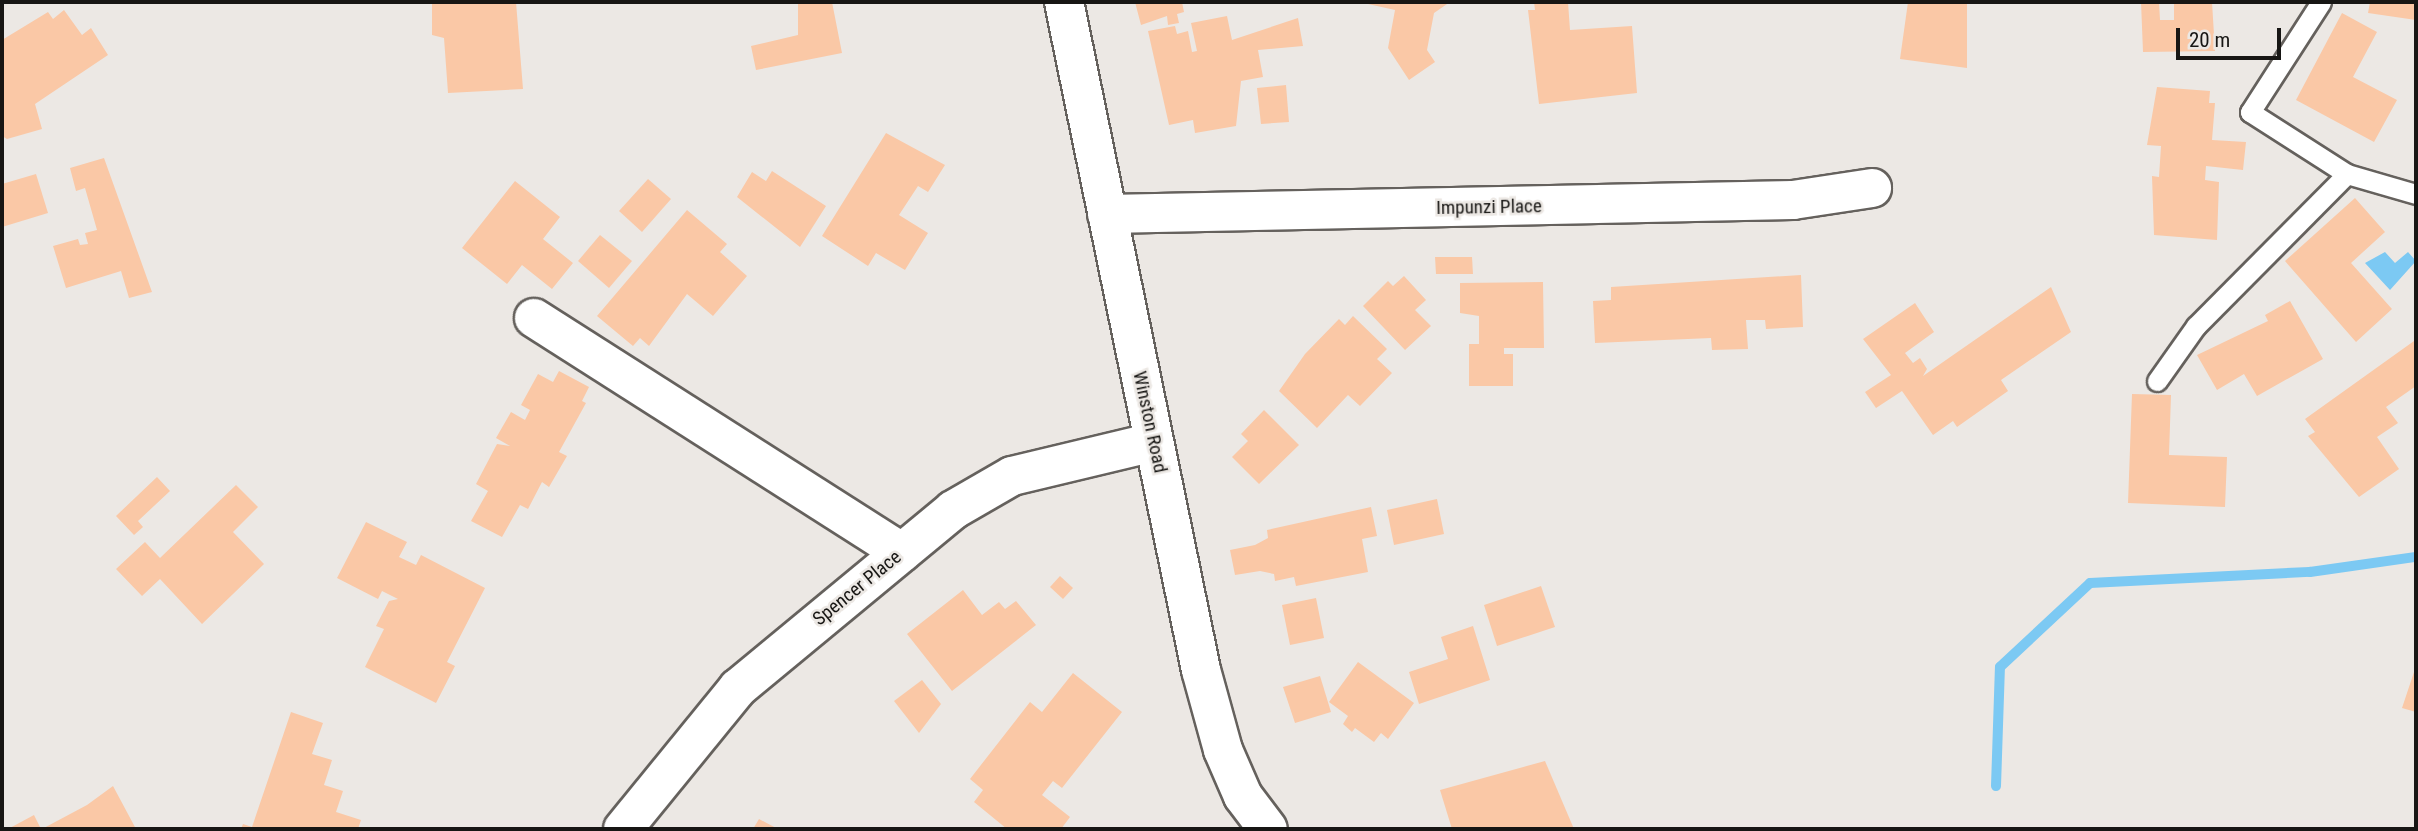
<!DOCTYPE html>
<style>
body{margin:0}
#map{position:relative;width:2418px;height:831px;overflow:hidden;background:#ece8e4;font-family:"Roboto Condensed",sans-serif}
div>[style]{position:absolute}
.water>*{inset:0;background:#7cc9f3}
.stream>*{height:10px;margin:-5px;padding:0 5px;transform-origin:5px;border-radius:5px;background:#7cc9f3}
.building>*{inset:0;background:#fac8a6}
.roads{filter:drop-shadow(2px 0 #65615d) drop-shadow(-2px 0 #65615d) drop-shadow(0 2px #65615d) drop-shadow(0 -2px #65615d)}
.lane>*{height:19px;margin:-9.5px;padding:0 9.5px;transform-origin:9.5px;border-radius:9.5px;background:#fff}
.street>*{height:38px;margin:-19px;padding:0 19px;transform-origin:19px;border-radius:19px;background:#fff}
span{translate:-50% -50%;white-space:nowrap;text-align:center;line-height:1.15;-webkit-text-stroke:5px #ece8e4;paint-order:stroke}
.street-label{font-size:19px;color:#171614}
.frame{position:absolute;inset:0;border:4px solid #171614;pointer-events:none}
.scale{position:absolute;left:2176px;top:28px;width:105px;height:32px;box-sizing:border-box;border:4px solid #171614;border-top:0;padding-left:9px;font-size:21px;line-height:24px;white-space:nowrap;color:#171614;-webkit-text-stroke:5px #ece8e4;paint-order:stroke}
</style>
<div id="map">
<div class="water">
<i style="clip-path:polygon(2385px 252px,2395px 263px,2408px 252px,2416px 261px,2390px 290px,2365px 263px)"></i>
</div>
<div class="stream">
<i style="left:1996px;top:786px;width:119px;rotate:-88.1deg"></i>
<i style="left:2000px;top:667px;width:123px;rotate:-43deg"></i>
<i style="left:2090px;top:583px;width:220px;rotate:-2.9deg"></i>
<i style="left:2310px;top:572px;width:107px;rotate:-8.1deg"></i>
</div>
<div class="building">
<i style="clip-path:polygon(432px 2px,516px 2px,523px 89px,448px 93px,444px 38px,432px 35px)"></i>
<i style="clip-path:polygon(798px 2px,832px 2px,842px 53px,756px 70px,751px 46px,798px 35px)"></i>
<i style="clip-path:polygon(1135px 2px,1182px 2px,1184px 12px,1177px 14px,1179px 23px,1168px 25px,1167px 16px,1141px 25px)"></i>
<i style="clip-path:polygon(1359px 2px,1450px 2px,1434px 13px,1427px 50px,1435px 62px,1409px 80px,1388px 48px,1395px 10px)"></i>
<i style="clip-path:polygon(1534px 2px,1568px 2px,1570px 30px,1632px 26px,1637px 93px,1539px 104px,1528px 10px,1535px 10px)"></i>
<i style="clip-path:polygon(1908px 2px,1967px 2px,1967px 68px,1900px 59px)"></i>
<i style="clip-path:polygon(2141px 2px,2159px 2px,2160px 20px,2174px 20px,2174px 2px,2212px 2px,2215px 51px,2143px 52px)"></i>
<i style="clip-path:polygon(2370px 2px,2416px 2px,2416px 20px,2368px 13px)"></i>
<i style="clip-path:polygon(64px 10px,82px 35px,91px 28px,108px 55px,35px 104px,42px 129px,7px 139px,2px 136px,2px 40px,48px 12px,53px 19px)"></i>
<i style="clip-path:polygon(2342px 13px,2377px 32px,2353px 77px,2397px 100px,2374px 142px,2296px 100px)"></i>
<i style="clip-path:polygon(1227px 16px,1232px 40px,1298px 18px,1303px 46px,1258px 50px,1263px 77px,1241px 81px,1236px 126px,1195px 133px,1193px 120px,1169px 125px,1148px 31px,1175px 26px,1177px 34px,1188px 31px,1192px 52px,1197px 51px,1191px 23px)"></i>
<i style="clip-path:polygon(1286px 85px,1289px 122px,1261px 124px,1257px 88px)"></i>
<i style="clip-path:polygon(2157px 87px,2210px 91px,2209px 103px,2215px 103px,2212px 140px,2246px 142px,2243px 170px,2206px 166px,2205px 180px,2219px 182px,2217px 240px,2154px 235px,2152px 176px,2159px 177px,2161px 146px,2147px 145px)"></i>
<i style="clip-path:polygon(886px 133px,945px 165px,928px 192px,918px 186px,899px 215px,928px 233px,905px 270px,876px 253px,868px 266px,822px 236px)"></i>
<i style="clip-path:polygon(104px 158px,152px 292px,129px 298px,121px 271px,66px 288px,53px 246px,78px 239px,80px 245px,88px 244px,85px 233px,97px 230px,85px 188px,76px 191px,70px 168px)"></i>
<i style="clip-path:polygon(772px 171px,826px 206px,800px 247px,737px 197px,752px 172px,766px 181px)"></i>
<i style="clip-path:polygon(36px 174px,48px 213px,2px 227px,2px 184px)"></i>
<i style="clip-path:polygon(648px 179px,671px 199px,642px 232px,619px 211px)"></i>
<i style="clip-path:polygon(515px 181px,560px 217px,543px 239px,573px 263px,552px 289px,522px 265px,507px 284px,462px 248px)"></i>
<i style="clip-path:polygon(2355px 198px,2385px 232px,2351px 263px,2392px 309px,2356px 342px,2285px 261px)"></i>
<i style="clip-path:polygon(687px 210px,727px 244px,720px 252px,747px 276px,713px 316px,687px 294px,649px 346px,640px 338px,633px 346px,597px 316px)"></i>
<i style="clip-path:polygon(600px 235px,632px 261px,609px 288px,578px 261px)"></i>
<i style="clip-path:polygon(1435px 257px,1472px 257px,1473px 274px,1436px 274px)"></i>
<i style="clip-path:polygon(1801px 275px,1803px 327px,1766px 329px,1765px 320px,1746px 320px,1748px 349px,1712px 350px,1711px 338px,1595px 343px,1593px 301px,1611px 300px,1611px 287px)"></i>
<i style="clip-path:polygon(1404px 276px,1426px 300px,1415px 310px,1431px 326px,1405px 350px,1363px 306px,1388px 281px,1393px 286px)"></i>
<i style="clip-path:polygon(1543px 282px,1544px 348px,1504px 348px,1504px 354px,1513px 354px,1513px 386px,1469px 386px,1469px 344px,1479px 344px,1479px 316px,1460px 313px,1460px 283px)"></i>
<i style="clip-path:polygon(2051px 287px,2071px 332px,2001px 380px,2008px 391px,1957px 427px,1953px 421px,1933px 435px,1902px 391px,1876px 408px,1865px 392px,1891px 375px,1863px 339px,1915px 303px,1934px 332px,1905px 353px,1913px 363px,1920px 358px,1927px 369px,1923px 376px)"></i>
<i style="clip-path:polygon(2290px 301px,2323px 359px,2257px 396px,2244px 374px,2217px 390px,2197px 355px,2268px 321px,2265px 315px)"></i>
<i style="clip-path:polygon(1353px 316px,1387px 349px,1377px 359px,1392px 373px,1360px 406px,1348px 395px,1317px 428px,1279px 391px,1305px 354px,1339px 319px,1345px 325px)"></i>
<i style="clip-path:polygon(2414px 341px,2416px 386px,2386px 407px,2398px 423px,2377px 437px,2399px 469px,2359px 497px,2308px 436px,2315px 432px,2305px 419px)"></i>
<i style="clip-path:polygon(559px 371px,589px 387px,582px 401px,586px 403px,559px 452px,567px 456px,549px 487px,542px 482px,528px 509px,520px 505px,502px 537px,471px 521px,488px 491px,476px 484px,497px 444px,510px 446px,496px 438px,511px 412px,525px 420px,530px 410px,521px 405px,538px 374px,553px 382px)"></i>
<i style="clip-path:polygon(2132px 394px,2171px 395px,2169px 455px,2227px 457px,2225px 507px,2128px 503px)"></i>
<i style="clip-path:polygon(1264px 410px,1299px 445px,1259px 484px,1232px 457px,1248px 441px,1241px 434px)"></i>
<i style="clip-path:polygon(157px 477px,170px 491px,138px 521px,143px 527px,134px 535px,116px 516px)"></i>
<i style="clip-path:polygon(236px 485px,258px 507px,233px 532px,264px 564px,202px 624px,160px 579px,142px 596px,116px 569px,145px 542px,160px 558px)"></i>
<i style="clip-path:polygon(1437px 499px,1444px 534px,1394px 545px,1387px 510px)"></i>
<i style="clip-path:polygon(1371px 507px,1377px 536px,1362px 539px,1368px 572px,1296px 586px,1294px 577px,1275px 581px,1274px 574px,1260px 571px,1235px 575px,1230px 550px,1255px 545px,1268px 538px,1267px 530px)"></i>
<i style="clip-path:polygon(366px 522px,407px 542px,399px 557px,416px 565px,421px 555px,485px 588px,447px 662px,455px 666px,436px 703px,365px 667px,384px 629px,376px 626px,389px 601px,398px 599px,382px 591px,378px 599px,337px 578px)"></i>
<i style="clip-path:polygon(1060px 576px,1073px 588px,1063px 599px,1050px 587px)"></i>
<i style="clip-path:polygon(1541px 586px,1555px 627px,1497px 646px,1484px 605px)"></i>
<i style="clip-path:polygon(963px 590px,982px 615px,999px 602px,1005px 609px,1016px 601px,1036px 625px,952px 691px,907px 634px)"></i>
<i style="clip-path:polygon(1316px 598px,1324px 638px,1290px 645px,1282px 605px)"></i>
<i style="clip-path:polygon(1473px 626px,1490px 680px,1419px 704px,1409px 672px,1448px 659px,1441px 637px)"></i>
<i style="clip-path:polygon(1358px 662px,1414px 703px,1388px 739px,1381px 733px,1374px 742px,1355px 728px,1352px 732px,1343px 724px,1348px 716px,1329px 702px)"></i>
<i style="clip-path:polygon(2416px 666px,2416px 712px,2402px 708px)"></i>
<i style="clip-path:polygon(1073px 673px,1122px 712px,1062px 788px,1053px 781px,1042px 795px,1070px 817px,1061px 829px,1007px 829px,974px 802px,983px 790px,970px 779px,1030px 702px,1042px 712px)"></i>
<i style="clip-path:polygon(1320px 676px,1331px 712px,1295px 723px,1283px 687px)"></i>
<i style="clip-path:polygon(922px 680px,941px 704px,919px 733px,894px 701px)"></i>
<i style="clip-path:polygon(291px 712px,323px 723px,312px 754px,332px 760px,324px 785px,343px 791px,336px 812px,361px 820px,358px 829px,241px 829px,243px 824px,252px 827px)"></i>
<i style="clip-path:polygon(1545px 761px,1574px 829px,1452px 829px,1440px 790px)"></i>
<i style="clip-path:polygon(113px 786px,136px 829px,42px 829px,87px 805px)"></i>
<i style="clip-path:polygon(34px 815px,41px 829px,8px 829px)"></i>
<i style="clip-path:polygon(759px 819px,778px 829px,753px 829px)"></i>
</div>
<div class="roads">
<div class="lane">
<i style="left:2321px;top:2px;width:131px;rotate:122.8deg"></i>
<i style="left:2250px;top:112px;width:115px;rotate:32.6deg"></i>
<i style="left:2347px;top:174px;width:72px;rotate:16.2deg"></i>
<i style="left:2157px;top:381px;width:67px;rotate:-54.7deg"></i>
<i style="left:2196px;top:326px;width:214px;rotate:-45.2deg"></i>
</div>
<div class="street">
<i style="left:1064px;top:2px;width:682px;rotate:78.41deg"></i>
<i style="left:1201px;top:670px;width:83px;rotate:74.6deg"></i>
<i style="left:1223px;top:750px;width:50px;rotate:66.5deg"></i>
<i style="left:1243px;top:796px;width:41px;rotate:52.9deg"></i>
<i style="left:1107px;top:214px;width:686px;rotate:-1.17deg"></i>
<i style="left:1793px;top:200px;width:80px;rotate:-8.6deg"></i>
<i style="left:534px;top:318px;width:436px;rotate:32.5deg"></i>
<i style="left:623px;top:829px;width:182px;rotate:-50.8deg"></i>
<i style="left:738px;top:688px;width:279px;rotate:-39.6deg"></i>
<i style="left:953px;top:510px;width:68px;rotate:-30deg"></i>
<i style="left:1012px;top:476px;width:146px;rotate:-13.5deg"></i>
</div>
</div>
<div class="street-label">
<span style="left:1489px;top:207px;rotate:-1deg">Impunzi Place</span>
<span style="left:1150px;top:422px;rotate:78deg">Winston Road</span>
<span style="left:857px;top:588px;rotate:-39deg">Spencer Place</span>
</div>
<div class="frame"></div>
<div class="scale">20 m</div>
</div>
